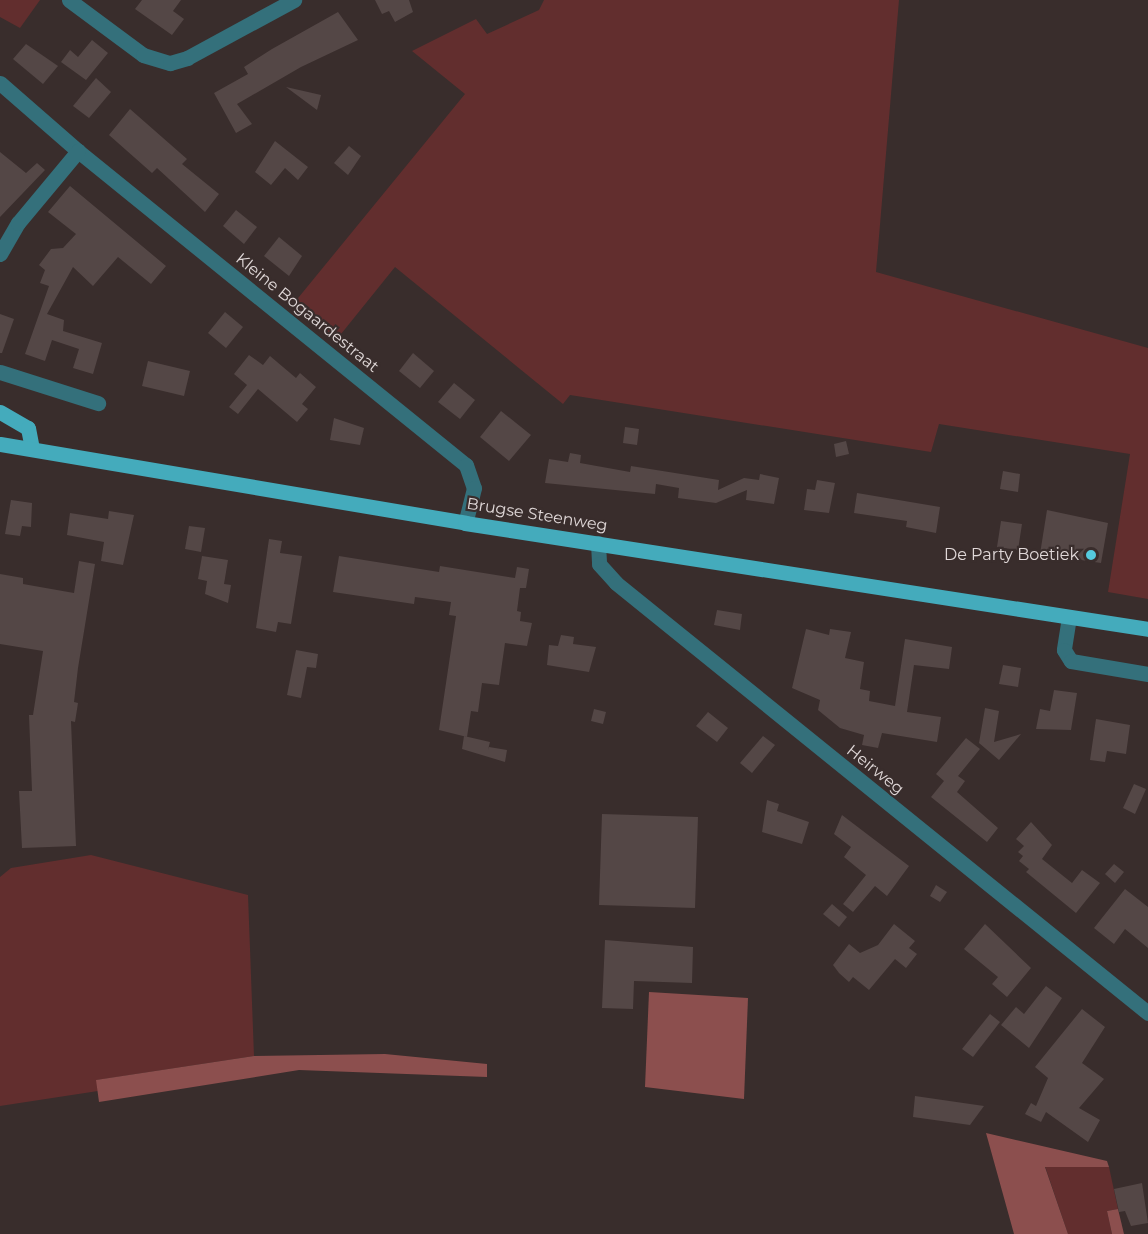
<!DOCTYPE html>
<style>
body{margin:0}
#map{position:relative;width:1148px;height:1234px;overflow:hidden;background:#392d2c;font-family:Montserrat,sans-serif}
div>[style]{position:absolute}
.green>*{inset:0;background:#622e2e}
.forest>*{inset:0;background:#8c4f4e}
.building>*{inset:0;background:#544746}
.minor>*{height:15px;margin:-7.5px;padding:0 7.5px;transform-origin:7.5px;border-radius:7.5px;background:#34707b}
.major>*{height:15px;margin:-7.5px;padding:0 7.5px;transform-origin:7.5px;border-radius:7.5px;background:#44abbc}
.dots>*{width:16px;height:16px;translate:-50% -50%;box-sizing:border-box;border:3px solid #392d2c;border-radius:50%}
span{translate:-50% -50%;white-space:nowrap;text-align:center;line-height:1.15;-webkit-text-stroke:4.5px #392d2c;paint-order:stroke}
.street-label{font-size:16px;color:#e0d8d8}
.poi-label{font-size:16px;color:#e0d8d8}
.right{translate:-100% -50%;text-align:right}
</style>
<div id="map">
<div class="green">
<i style="clip-path:polygon(0 0,40px 0,20px 28px,0 17px)"></i>
<i style="clip-path:polygon(544px 0,899px 0,876px 272px,1148px 348px,1148px 599px,1108px 592px,1130px 454px,939px 424px,931px 452px,570px 395px,563px 404px,395px 267px,337px 339px,294px 303px,465px 94px,412px 51px,476px 19px,487px 34px,539px 10px)"></i>
<i style="clip-path:polygon(91px 855px,248px 895px,254px 1056px,97px 1080px,98px 1091px,0 1106px,0 877px,11px 868px)"></i>
<i style="clip-path:polygon(1045px 1166px,1109px 1167px,1118px 1209px,1107px 1211px,1112px 1234px,1068px 1234px)"></i>
</div>
<div class="forest">
<i style="clip-path:polygon(649px 992px,748px 998px,744px 1099px,645px 1087px)"></i>
<i style="clip-path:polygon(385px 1054px,487px 1064px,487px 1077px,299px 1070px,99px 1102px,96px 1080px,254px 1056px)"></i>
<i style="clip-path:polygon(986px 1133px,1107px 1161px,1109px 1167px,1045px 1167px,1068px 1234px,1014px 1234px)"></i>
<i style="clip-path:polygon(1118px 1209px,1124px 1234px,1112px 1234px,1107px 1211px)"></i>
</div>
<div class="building">
<i style="clip-path:polygon(142px 0,181px 0,173px 11px,184px 19px,172px 35px,135px 9px)"></i>
<i style="clip-path:polygon(375px 0,409px 0,413px 12px,395px 22px,389px 11px,382px 14px)"></i>
<i style="clip-path:polygon(338px 12px,358px 40px,301px 67px,237px 104px,252px 124px,236px 133px,214px 93px,248px 74px,244px 67px,272px 49px)"></i>
<i style="clip-path:polygon(92px 40px,108px 53px,86px 80px,61px 62px,70px 50px,78px 57px)"></i>
<i style="clip-path:polygon(26px 44px,58px 66px,43px 84px,13px 59px)"></i>
<i style="clip-path:polygon(96px 78px,111px 92px,89px 118px,73px 106px)"></i>
<i style="clip-path:polygon(286px 87px,321px 95px,317px 110px)"></i>
<i style="clip-path:polygon(130px 109px,187px 159px,182px 164px,219px 194px,205px 212px,157px 168px,152px 173px,109px 135px)"></i>
<i style="clip-path:polygon(275px 141px,308px 167px,298px 180px,285px 168px,271px 185px,255px 172px)"></i>
<i style="clip-path:polygon(349px 146px,361px 156px,348px 175px,334px 163px)"></i>
<i style="clip-path:polygon(0 152px,26px 173px,37px 163px,45px 170px,0 217px)"></i>
<i style="clip-path:polygon(70px 186px,166px 266px,151px 284px,118px 257px,93px 286px,73px 267px,47px 314px,64px 320px,63px 331px,102px 343px,93px 374px,73px 368px,79px 349px,52px 340px,45px 361px,25px 354px,49px 286px,40px 283px,45px 270px,39px 265px,51px 249px,63px 248px,76px 234px,48px 212px)"></i>
<i style="clip-path:polygon(236px 210px,257px 227px,244px 244px,223px 226px)"></i>
<i style="clip-path:polygon(279px 237px,302px 256px,289px 276px,264px 256px)"></i>
<i style="clip-path:polygon(225px 312px,243px 327px,226px 348px,208px 333px)"></i>
<i style="clip-path:polygon(0 314px,14px 319px,2px 353px,0 353px)"></i>
<i style="clip-path:polygon(413px 353px,434px 371px,420px 388px,399px 371px)"></i>
<i style="clip-path:polygon(249px 355px,263px 365px,270px 356px,296px 378px,300px 373px,316px 387px,302px 404px,308px 409px,297px 422px,258px 389px,238px 414px,229px 407px,247px 385px,234px 374px)"></i>
<i style="clip-path:polygon(148px 361px,190px 371px,184px 396px,142px 386px)"></i>
<i style="clip-path:polygon(454px 383px,475px 400px,460px 419px,438px 402px)"></i>
<i style="clip-path:polygon(501px 411px,531px 435px,509px 461px,480px 437px)"></i>
<i style="clip-path:polygon(334px 418px,364px 428px,360px 445px,330px 440px)"></i>
<i style="clip-path:polygon(625px 427px,639px 429px,637px 445px,623px 443px)"></i>
<i style="clip-path:polygon(846px 441px,849px 454px,836px 457px,834px 444px)"></i>
<i style="clip-path:polygon(570px 453px,581px 455px,580px 463px,630px 472px,631px 466px,719px 480px,718px 490px,744px 478px,759px 480px,760px 474px,779px 478px,774px 504px,746px 500px,747px 490px,716px 503px,678px 498px,679px 488px,656px 484px,655px 494px,545px 483px,549px 459px,568px 462px)"></i>
<i style="clip-path:polygon(1003px 471px,1020px 474px,1018px 492px,1000px 489px)"></i>
<i style="clip-path:polygon(817px 480px,835px 483px,829px 513px,804px 510px,807px 489px,815px 490px)"></i>
<i style="clip-path:polygon(857px 493px,940px 507px,936px 533px,906px 527px,907px 521px,854px 513px)"></i>
<i style="clip-path:polygon(11px 500px,32px 503px,31px 527px,22px 526px,20px 536px,5px 534px)"></i>
<i style="clip-path:polygon(1047px 510px,1108px 523px,1101px 563px,1040px 554px)"></i>
<i style="clip-path:polygon(109px 511px,134px 515px,123px 565px,101px 561px,104px 542px,67px 535px,70px 513px,108px 519px)"></i>
<i style="clip-path:polygon(1001px 521px,1022px 524px,1018px 550px,997px 547px)"></i>
<i style="clip-path:polygon(189px 526px,205px 528px,201px 552px,185px 549px)"></i>
<i style="clip-path:polygon(269px 539px,282px 541px,280px 553px,302px 556px,291px 624px,278px 622px,276px 632px,256px 628px)"></i>
<i style="clip-path:polygon(202px 556px,228px 560px,224px 584px,231px 585px,228px 603px,205px 594px,207px 581px,198px 579px)"></i>
<i style="clip-path:polygon(339px 556px,439px 572px,440px 566px,515px 578px,517px 567px,529px 569px,526px 588px,520px 588px,517px 611px,521px 612px,520px 621px,532px 623px,527px 646px,505px 643px,499px 685px,482px 683px,478px 712px,471px 711px,467px 737px,439px 730px,456px 616px,449px 615px,451px 602px,415px 597px,414px 604px,333px 592px)"></i>
<i style="clip-path:polygon(79px 561px,95px 564px,78px 668px,74px 702px,78px 703px,75px 722px,71px 721px,76px 846px,22px 848px,19px 791px,32px 791px,29px 715px,33px 715px,43px 651px,0 644px,0 574px,23px 578px,23px 584px,74px 593px)"></i>
<i style="clip-path:polygon(717px 610px,742px 614px,740px 630px,714px 625px)"></i>
<i style="clip-path:polygon(806px 629px,829px 635px,830px 629px,851px 632px,845px 658px,864px 662px,860px 689px,870px 691px,869px 701px,895px 706px,905px 639px,952px 647px,949px 669px,914px 665px,907px 712px,941px 717px,937px 742px,882px 733px,878px 748px,862px 745px,864px 735px,840px 728px,818px 710px,820px 700px,792px 688px)"></i>
<i style="clip-path:polygon(561px 635px,574px 637px,573px 644px,596px 647px,589px 672px,547px 665px,549px 645px,558px 646px)"></i>
<i style="clip-path:polygon(296px 650px,318px 654px,316px 668px,307px 667px,301px 698px,287px 695px)"></i>
<i style="clip-path:polygon(1003px 665px,1021px 668px,1018px 687px,999px 684px)"></i>
<i style="clip-path:polygon(1054px 690px,1077px 693px,1071px 730px,1036px 729px,1040px 709px,1050px 711px)"></i>
<i style="clip-path:polygon(985px 708px,999px 711px,994px 742px,1021px 734px,999px 760px,979px 743px)"></i>
<i style="clip-path:polygon(594px 709px,606px 712px,603px 724px,591px 721px)"></i>
<i style="clip-path:polygon(708px 712px,728px 728px,717px 742px,696px 726px)"></i>
<i style="clip-path:polygon(1096px 719px,1130px 725px,1126px 754px,1107px 751px,1105px 762px,1090px 760px)"></i>
<i style="clip-path:polygon(464px 736px,490px 742px,488px 750px,489px 747px,507px 750px,505px 762px,462px 749px)"></i>
<i style="clip-path:polygon(763px 736px,775px 745px,752px 773px,740px 763px)"></i>
<i style="clip-path:polygon(966px 738px,980px 749px,958px 776px,965px 781px,957px 792px,998px 828px,987px 842px,931px 797px,944px 781px,936px 774px)"></i>
<i style="clip-path:polygon(1134px 784px,1146px 789px,1135px 814px,1123px 808px)"></i>
<i style="clip-path:polygon(767px 800px,779px 804px,777px 811px,809px 822px,802px 844px,762px 832px)"></i>
<i style="clip-path:polygon(602px 814px,698px 817px,695px 908px,599px 905px)"></i>
<i style="clip-path:polygon(842px 815px,909px 866px,887px 896px,875px 886px,853px 912px,843px 904px,866px 875px,844px 857px,851px 847px,834px 834px)"></i>
<i style="clip-path:polygon(1031px 822px,1052px 845px,1042px 859px,1072px 883px,1082px 870px,1100px 883px,1076px 913px,1026px 872px,1029px 869px,1019px 861px,1023px 856px,1018px 852px,1024px 846px,1016px 839px)"></i>
<i style="clip-path:polygon(1114px 864px,1124px 872px,1115px 883px,1105px 874px)"></i>
<i style="clip-path:polygon(936px 885px,947px 892px,940px 902px,930px 896px)"></i>
<i style="clip-path:polygon(1125px 889px,1148px 907px,1148px 948px,1125px 929px,1114px 944px,1094px 928px)"></i>
<i style="clip-path:polygon(832px 904px,847px 917px,839px 927px,823px 914px)"></i>
<i style="clip-path:polygon(894px 924px,915px 941px,909px 948px,917px 954px,906px 968px,895px 959px,869px 990px,853px 977px,849px 982px,839px 973px,833px 965px,849px 944px,860px 953px,878px 945px)"></i>
<i style="clip-path:polygon(985px 924px,1031px 968px,1007px 997px,992px 984px,998px 977px,964px 949px)"></i>
<i style="clip-path:polygon(605px 940px,693px 947px,692px 983px,634px 981px,633px 1009px,602px 1008px)"></i>
<i style="clip-path:polygon(1046px 986px,1062px 998px,1029px 1048px,1001px 1025px,1016px 1007px,1024px 1014px)"></i>
<i style="clip-path:polygon(1082px 1009px,1105px 1027px,1082px 1063px,1104px 1079px,1079px 1108px,1100px 1120px,1088px 1142px,1046px 1112px,1041px 1122px,1025px 1114px,1031px 1103px,1036px 1106px,1048px 1078px,1035px 1067px)"></i>
<i style="clip-path:polygon(990px 1014px,1000px 1022px,973px 1057px,962px 1049px)"></i>
<i style="clip-path:polygon(915px 1096px,984px 1106px,970px 1125px,913px 1117px)"></i>
<i style="clip-path:polygon(1142px 1183px,1148px 1223px,1131px 1226px,1125px 1211px,1119px 1212px,1114px 1189px)"></i>
</div>
<div class="minor">
<i style="left:69px;top:0;width:92px;rotate:36.6deg"></i>
<i style="left:143px;top:55px;width:28px;rotate:17deg"></i>
<i style="left:170px;top:63px;width:18px;rotate:-16deg"></i>
<i style="left:187px;top:58px;width:122px;rotate:-28.5deg"></i>
<i style="left:0;top:83px;width:103px;rotate:41.1deg"></i>
<i style="left:78px;top:151px;width:499px;rotate:39deg"></i>
<i style="left:466px;top:465px;width:24px;rotate:71deg"></i>
<i style="left:474px;top:488px;width:36px;rotate:104deg"></i>
<i style="left:0;top:254px;width:36px;rotate:-60deg"></i>
<i style="left:18px;top:223px;width:94px;rotate:-50.2deg"></i>
<i style="left:0;top:372px;width:103px;rotate:17.6deg"></i>
<i style="left:598px;top:543px;width:21px;rotate:87deg"></i>
<i style="left:599px;top:564px;width:25px;rotate:48deg"></i>
<i style="left:616px;top:583px;width:684px;rotate:38.95deg"></i>
<i style="left:1069px;top:617px;width:33px;rotate:99deg"></i>
<i style="left:1064px;top:650px;width:13px;rotate:58deg"></i>
<i style="left:1071px;top:661px;width:78px;rotate:9.6deg"></i>
</div>
<div class="major">
<i style="left:0;top:412px;width:32px;rotate:30deg"></i>
<i style="left:28px;top:428px;width:21px;rotate:79deg"></i>
<i style="left:0;top:444px;width:472px;rotate:9.6deg"></i>
<i style="left:465px;top:523px;width:691px;rotate:8.82deg"></i>
</div>
<div class="dots">
<i style="left:1091px;top:555px;background:#55cade"></i>
</div>
<div class="street-label">
<span style="left:307px;top:313px;rotate:39deg">Kleine Bogaardestraat</span>
<span style="left:537px;top:515px;rotate:9deg">Brugse Steenweg</span>
<span style="left:875px;top:770px;rotate:39deg">Heirweg</span>
</div>
<div class="poi-label">
<span class="right" style="left:1079px;top:555px">De Party Boetiek</span>
</div>
</div>
